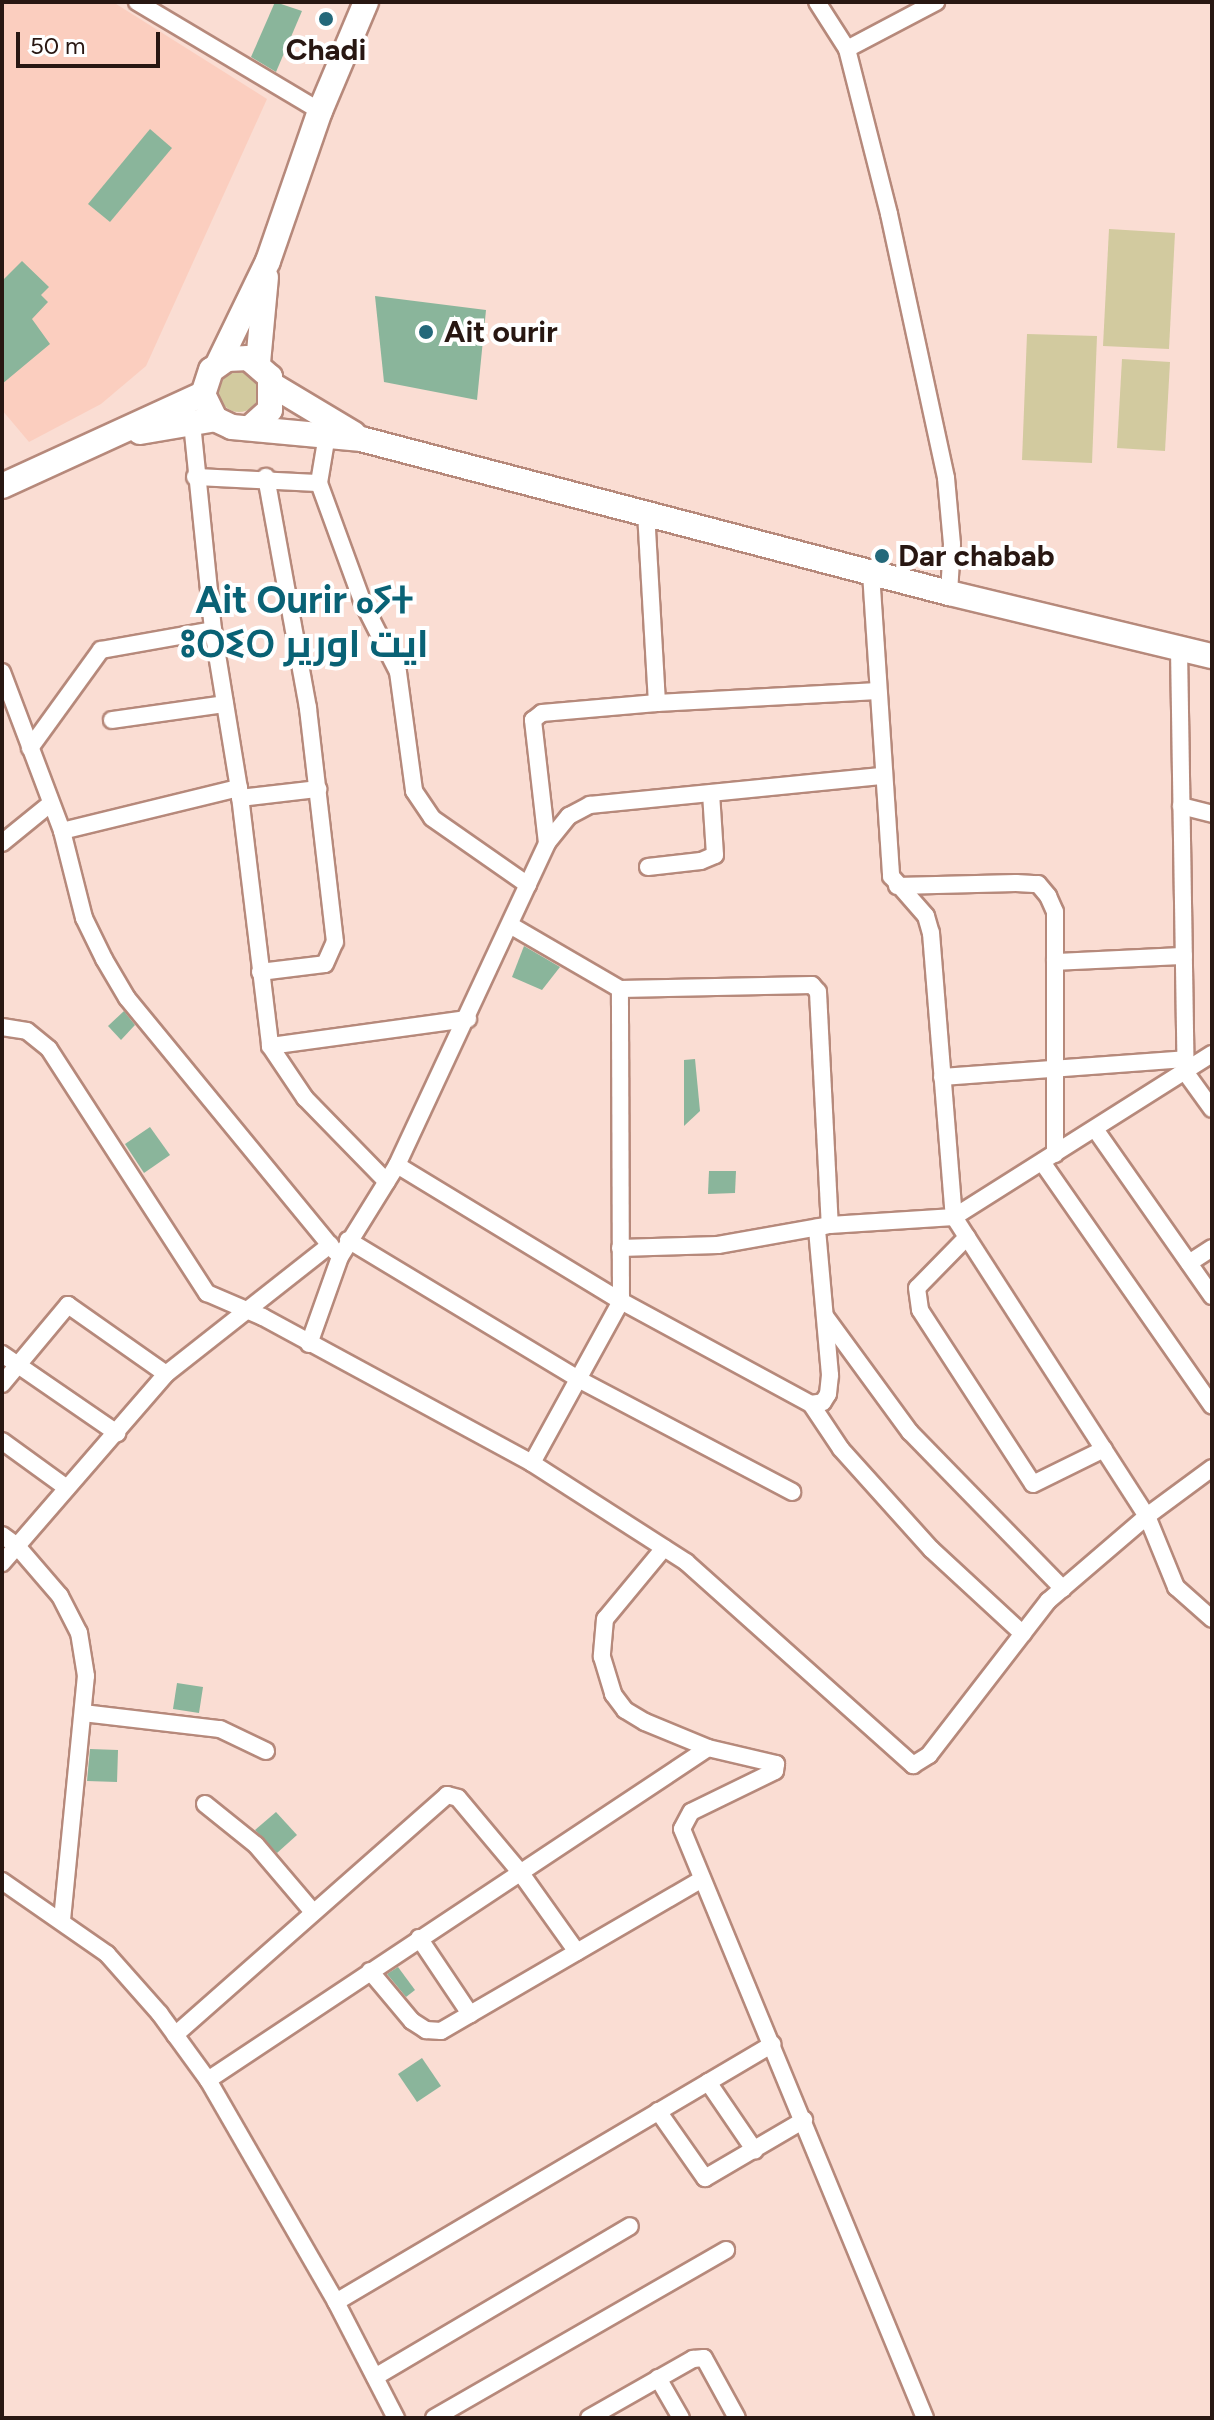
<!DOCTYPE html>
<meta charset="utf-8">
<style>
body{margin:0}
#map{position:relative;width:1214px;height:2420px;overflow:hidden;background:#faddd3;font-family:Figtree,Cairo,"Noto Sans Tifinagh",sans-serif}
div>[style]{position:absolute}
.built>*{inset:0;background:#fbcebf}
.green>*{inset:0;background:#d2ca9f}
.round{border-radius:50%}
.building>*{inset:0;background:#8ab59b}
.roads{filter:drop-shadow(2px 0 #b6897b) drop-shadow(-2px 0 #b6897b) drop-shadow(0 2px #b6897b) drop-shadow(0 -2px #b6897b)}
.street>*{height:16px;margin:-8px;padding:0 8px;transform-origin:8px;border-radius:8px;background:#fff}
.secondary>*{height:24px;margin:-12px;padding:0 12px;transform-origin:12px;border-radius:12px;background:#fff}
.dots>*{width:22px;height:22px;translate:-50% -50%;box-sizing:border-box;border:4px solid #fff;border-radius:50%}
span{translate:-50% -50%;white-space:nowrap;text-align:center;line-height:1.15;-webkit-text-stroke:8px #fff;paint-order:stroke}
.poi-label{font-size:30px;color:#281712;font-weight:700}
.left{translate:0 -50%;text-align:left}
.district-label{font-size:38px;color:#096275;font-weight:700}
.frame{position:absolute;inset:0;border:4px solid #281712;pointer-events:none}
.scale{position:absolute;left:16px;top:32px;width:144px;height:36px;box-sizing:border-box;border:4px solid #281712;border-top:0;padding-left:10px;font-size:24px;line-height:28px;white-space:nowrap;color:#281712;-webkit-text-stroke:6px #fff;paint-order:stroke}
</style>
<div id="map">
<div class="built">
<i style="clip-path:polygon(2px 2px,113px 2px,267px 99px,146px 366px,101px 404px,29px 442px,2px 410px)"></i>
</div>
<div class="green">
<i style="clip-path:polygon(1109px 229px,1175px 233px,1169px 349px,1103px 346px)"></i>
<i style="clip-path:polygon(1027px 334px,1097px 336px,1092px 463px,1022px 460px)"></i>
<i style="clip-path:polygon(1122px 359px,1170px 362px,1165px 451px,1117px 448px)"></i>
<i class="round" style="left:219px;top:372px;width:40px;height:40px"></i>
</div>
<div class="building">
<i style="clip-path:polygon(275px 2px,302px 11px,276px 72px,251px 57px)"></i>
<i style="clip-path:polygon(150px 129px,172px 148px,110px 222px,88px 204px)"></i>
<i style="clip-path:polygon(22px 261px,49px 287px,41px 295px,48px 302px,32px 319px,50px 344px,2px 384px,2px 281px)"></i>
<i style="clip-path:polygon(375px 296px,486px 310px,477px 400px,384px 382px)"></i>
<i style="clip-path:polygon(524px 946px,560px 967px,542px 990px,512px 977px)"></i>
<i style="clip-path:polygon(124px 1011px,135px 1025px,121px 1040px,108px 1026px)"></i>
<i style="clip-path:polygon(695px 1059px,700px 1111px,684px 1126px,684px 1060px)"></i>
<i style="clip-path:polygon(150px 1127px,170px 1155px,144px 1173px,125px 1144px)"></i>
<i style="clip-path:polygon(709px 1171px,736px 1171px,735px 1193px,708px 1194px)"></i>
<i style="clip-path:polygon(177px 1683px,203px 1687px,199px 1713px,173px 1709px)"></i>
<i style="clip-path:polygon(90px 1749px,118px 1750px,117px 1782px,87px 1781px)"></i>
<i style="clip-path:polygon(276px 1812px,297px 1835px,277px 1853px,255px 1830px)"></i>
<i style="clip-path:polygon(398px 1967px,415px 1990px,406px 1997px,387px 1974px)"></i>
<i style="clip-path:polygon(422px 2058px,441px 2086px,417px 2102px,398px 2074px)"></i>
</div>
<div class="roads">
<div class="street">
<i style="left:137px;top:2px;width:213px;rotate:30.8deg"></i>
<i style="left:817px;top:2px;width:56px;rotate:57.4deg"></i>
<i style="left:847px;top:49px;width:170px;rotate:75.7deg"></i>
<i style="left:889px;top:214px;width:270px;rotate:77.8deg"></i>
<i style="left:946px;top:478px;width:66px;rotate:84.8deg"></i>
<i style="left:952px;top:544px;width:49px;rotate:93.5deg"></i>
<i style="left:847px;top:49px;width:101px;rotate:-27.8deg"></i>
<i style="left:192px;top:423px;width:208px;rotate:84.2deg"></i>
<i style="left:213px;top:630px;width:160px;rotate:80.7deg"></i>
<i style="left:239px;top:788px;width:260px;rotate:83.1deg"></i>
<i style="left:270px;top:1046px;width:63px;rotate:56.1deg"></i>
<i style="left:305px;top:1098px;width:117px;rotate:45.7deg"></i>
<i style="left:327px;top:435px;width:49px;rotate:99.5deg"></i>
<i style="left:319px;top:483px;width:128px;rotate:69.9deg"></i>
<i style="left:363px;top:603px;width:77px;rotate:63.1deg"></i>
<i style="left:398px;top:672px;width:120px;rotate:82.3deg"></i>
<i style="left:414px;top:791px;width:32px;rotate:56deg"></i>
<i style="left:432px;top:818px;width:117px;rotate:34.9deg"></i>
<i style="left:195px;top:477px;width:124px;rotate:2.8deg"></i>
<i style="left:871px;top:573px;width:304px;rotate:86.2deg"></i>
<i style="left:891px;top:876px;width:53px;rotate:48.8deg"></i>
<i style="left:926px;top:916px;width:18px;rotate:74deg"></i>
<i style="left:931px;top:933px;width:285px;rotate:85.4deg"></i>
<i style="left:954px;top:1217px;width:356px;rotate:57.2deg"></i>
<i style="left:1147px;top:1516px;width:77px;rotate:67.8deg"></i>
<i style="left:1176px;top:1587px;width:48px;rotate:41.6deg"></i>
<i style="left:1179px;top:648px;width:425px;rotate:89.1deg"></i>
<i style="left:1186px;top:1073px;width:44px;rotate:54.2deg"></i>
<i style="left:2px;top:672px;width:170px;rotate:69.3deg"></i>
<i style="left:62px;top:831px;width:90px;rotate:75.8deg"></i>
<i style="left:84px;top:918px;width:46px;rotate:64deg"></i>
<i style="left:104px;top:959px;width:45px;rotate:59.5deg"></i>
<i style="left:127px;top:998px;width:329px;rotate:50.6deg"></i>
<i style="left:657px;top:703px;width:221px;rotate:-3.1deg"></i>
<i style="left:112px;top:720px;width:114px;rotate:-8.1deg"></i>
<i style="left:30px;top:748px;width:121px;rotate:-54.1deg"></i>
<i style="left:101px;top:650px;width:114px;rotate:-10.1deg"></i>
<i style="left:240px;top:798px;width:79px;rotate:-6.6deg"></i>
<i style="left:1181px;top:806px;width:32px;rotate:14deg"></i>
<i style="left:62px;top:831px;width:182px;rotate:-13.7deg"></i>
<i style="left:2px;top:843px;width:62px;rotate:-39.1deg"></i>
<i style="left:547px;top:843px;width:124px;rotate:-96.5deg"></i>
<i style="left:533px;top:720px;width:11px;rotate:-38deg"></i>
<i style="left:542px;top:713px;width:115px;rotate:-5deg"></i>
<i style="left:657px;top:703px;width:189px;rotate:-93.3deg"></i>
<i style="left:648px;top:867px;width:53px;rotate:-6.5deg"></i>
<i style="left:701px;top:861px;width:15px;rotate:-23deg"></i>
<i style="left:715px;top:855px;width:62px;rotate:-93.7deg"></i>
<i style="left:897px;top:886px;width:119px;rotate:-1.4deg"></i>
<i style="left:1016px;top:883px;width:22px;rotate:3deg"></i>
<i style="left:1038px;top:884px;width:16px;rotate:50deg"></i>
<i style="left:1048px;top:896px;width:17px;rotate:66deg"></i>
<i style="left:1055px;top:912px;width:242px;rotate:90deg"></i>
<i style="left:510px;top:925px;width:127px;rotate:30.2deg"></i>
<i style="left:620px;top:989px;width:192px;rotate:-1.2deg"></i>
<i style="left:812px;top:985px;width:9px;rotate:49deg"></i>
<i style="left:818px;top:992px;width:233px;rotate:87.1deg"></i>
<i style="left:830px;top:1225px;width:124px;rotate:-3.7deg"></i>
<i style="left:954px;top:1217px;width:305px;rotate:-32.3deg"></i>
<i style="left:1055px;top:962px;width:129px;rotate:-2.7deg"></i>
<i style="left:260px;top:972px;width:65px;rotate:-7deg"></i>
<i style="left:325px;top:964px;width:24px;rotate:-66deg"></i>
<i style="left:335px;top:942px;width:236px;rotate:-96.6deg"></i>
<i style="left:308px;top:708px;width:235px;rotate:-100.3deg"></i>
<i style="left:2px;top:1027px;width:25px;rotate:9deg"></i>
<i style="left:27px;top:1031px;width:28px;rotate:39deg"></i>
<i style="left:49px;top:1049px;width:291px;rotate:57.1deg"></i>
<i style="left:207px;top:1293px;width:61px;rotate:23.2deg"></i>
<i style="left:263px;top:1317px;width:306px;rotate:28.5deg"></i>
<i style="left:532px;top:1463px;width:183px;rotate:32.7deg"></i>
<i style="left:686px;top:1562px;width:305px;rotate:41.8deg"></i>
<i style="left:913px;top:1765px;width:19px;rotate:-32deg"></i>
<i style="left:929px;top:1755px;width:195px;rotate:-52.3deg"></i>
<i style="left:1048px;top:1601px;width:130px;rotate:-40.6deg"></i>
<i style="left:1147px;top:1516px;width:81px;rotate:-36.4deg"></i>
<i style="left:270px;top:1046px;width:200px;rotate:-7.8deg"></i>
<i style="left:942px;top:1077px;width:244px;rotate:-4.2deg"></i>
<i style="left:1095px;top:1129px;width:204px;rotate:55deg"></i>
<i style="left:1042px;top:1162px;width:297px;rotate:55.1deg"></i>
<i style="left:397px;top:1165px;width:262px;rotate:31.3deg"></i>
<i style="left:621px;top:1301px;width:216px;rotate:28.5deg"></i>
<i style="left:811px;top:1404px;width:12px;rotate:-9deg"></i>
<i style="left:823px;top:1402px;width:9px;rotate:-58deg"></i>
<i style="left:828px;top:1394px;width:19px;rotate:-84deg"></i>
<i style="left:830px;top:1375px;width:148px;rotate:-95.1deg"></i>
<i style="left:967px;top:1237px;width:71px;rotate:134.4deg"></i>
<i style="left:917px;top:1288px;width:22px;rotate:82deg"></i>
<i style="left:920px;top:1310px;width:207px;rotate:57deg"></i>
<i style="left:1033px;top:1484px;width:79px;rotate:-26.2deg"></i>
<i style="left:348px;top:1240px;width:271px;rotate:31.1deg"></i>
<i style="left:580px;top:1380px;width:240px;rotate:27.8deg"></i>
<i style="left:620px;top:1248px;width:98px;rotate:-1.8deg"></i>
<i style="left:718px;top:1245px;width:109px;rotate:-10.1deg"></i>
<i style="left:1189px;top:1263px;width:27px;rotate:-33deg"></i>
<i style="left:825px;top:1316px;width:144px;rotate:53.8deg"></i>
<i style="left:910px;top:1432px;width:219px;rotate:45.7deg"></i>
<i style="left:309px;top:1344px;width:92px;rotate:-70.4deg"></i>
<i style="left:340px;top:1257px;width:108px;rotate:-58.2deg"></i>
<i style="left:397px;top:1165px;width:355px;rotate:-65deg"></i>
<i style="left:547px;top:843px;width:35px;rotate:-51deg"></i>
<i style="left:569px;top:816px;width:24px;rotate:-28deg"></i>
<i style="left:590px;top:805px;width:292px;rotate:-5.7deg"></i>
<i style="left:2px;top:1354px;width:140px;rotate:34.5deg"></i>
<i style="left:2px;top:1384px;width:103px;rotate:-50.1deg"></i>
<i style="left:68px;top:1305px;width:120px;rotate:35.1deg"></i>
<i style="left:811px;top:1404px;width:54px;rotate:56.3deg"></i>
<i style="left:841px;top:1449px;width:135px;rotate:48deg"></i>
<i style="left:931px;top:1549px;width:125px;rotate:42.7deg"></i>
<i style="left:2px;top:1441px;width:80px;rotate:35.9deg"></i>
<i style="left:532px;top:1463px;width:185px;rotate:-61.2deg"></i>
<i style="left:621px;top:1301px;width:312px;rotate:-90.2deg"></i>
<i style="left:2px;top:1535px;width:19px;rotate:36deg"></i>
<i style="left:17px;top:1546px;width:23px;rotate:131deg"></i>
<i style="left:664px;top:1548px;width:92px;rotate:129.7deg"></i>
<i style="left:605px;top:1619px;width:38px;rotate:95deg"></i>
<i style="left:602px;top:1657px;width:39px;rotate:73deg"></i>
<i style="left:613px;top:1694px;width:20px;rotate:53deg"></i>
<i style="left:625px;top:1710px;width:23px;rotate:31deg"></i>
<i style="left:645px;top:1722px;width:68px;rotate:22.4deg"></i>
<i style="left:708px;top:1748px;width:70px;rotate:13.2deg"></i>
<i style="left:776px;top:1764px;width:7px;rotate:98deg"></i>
<i style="left:775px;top:1771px;width:93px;rotate:154deg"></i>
<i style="left:691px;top:1812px;width:19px;rotate:118deg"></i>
<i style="left:682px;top:1829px;width:637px;rotate:67.58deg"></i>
<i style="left:83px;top:1713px;width:138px;rotate:6.7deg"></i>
<i style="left:220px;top:1729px;width:51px;rotate:25.6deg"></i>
<i style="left:205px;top:1804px;width:65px;rotate:38.8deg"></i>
<i style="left:256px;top:1845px;width:88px;rotate:49.6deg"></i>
<i style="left:2px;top:1881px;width:128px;rotate:34.8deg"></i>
<i style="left:107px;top:1954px;width:80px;rotate:48.5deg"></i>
<i style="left:160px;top:2014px;width:82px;rotate:54deg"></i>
<i style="left:208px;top:2080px;width:256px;rotate:60deg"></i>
<i style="left:336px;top:2302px;width:131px;rotate:62.7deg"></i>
<i style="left:62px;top:1920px;width:245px;rotate:-84.4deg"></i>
<i style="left:86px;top:1676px;width:44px;rotate:-99.2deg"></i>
<i style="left:79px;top:1633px;width:42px;rotate:-117.2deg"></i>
<i style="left:60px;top:1596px;width:66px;rotate:-130.7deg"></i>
<i style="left:17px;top:1546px;width:228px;rotate:-49.1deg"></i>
<i style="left:166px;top:1374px;width:209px;rotate:-38.2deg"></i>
<i style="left:419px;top:1938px;width:92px;rotate:56.1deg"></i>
<i style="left:370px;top:1971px;width:65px;rotate:50deg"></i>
<i style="left:412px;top:2021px;width:17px;rotate:33deg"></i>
<i style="left:426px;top:2030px;width:15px;rotate:4deg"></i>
<i style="left:441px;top:2031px;width:302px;rotate:-30.2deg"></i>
<i style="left:175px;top:2035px;width:363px;rotate:-41.4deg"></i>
<i style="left:447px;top:1795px;width:11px;rotate:15deg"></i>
<i style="left:458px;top:1798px;width:97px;rotate:50deg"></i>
<i style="left:520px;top:1872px;width:98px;rotate:54.5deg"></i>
<i style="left:208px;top:2080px;width:600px;rotate:-33.58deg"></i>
<i style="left:708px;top:2082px;width:83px;rotate:55.7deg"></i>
<i style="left:658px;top:2111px;width:82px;rotate:55deg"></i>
<i style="left:705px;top:2178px;width:115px;rotate:-30.4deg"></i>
<i style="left:336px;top:2302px;width:507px;rotate:-30.56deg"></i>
<i style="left:375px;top:2377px;width:296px;rotate:-30.6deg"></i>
<i style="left:658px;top:2378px;width:46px;rotate:60.1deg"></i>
<i style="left:434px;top:2418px;width:337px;rotate:-29.9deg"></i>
<i style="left:589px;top:2418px;width:120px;rotate:-29.6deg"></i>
<i style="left:693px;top:2359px;width:11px;rotate:-5deg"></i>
<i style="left:704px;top:2358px;width:68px;rotate:61.2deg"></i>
</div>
<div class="secondary">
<i style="left:258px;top:363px;width:86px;rotate:-84.7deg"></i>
<i style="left:218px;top:364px;width:114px;rotate:-64.1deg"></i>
<i style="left:268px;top:261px;width:159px;rotate:-70.9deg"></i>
<i style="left:320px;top:111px;width:118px;rotate:-67.1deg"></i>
<i style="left:274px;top:386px;width:93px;rotate:31deg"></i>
<i style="left:252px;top:426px;width:24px;rotate:-42deg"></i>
<i style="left:270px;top:410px;width:33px;rotate:-90deg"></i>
<i style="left:270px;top:377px;width:29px;rotate:-139deg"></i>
<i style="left:248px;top:358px;width:21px;rotate:177deg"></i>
<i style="left:227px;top:359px;width:19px;rotate:145deg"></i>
<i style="left:211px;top:370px;width:25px;rotate:108deg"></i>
<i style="left:203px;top:394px;width:28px;rotate:64deg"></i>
<i style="left:215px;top:419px;width:19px;rotate:25deg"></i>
<i style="left:232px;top:427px;width:130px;rotate:5.3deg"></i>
<i style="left:361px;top:439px;width:608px;rotate:14.68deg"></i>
<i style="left:949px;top:593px;width:270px;rotate:13.5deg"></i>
<i style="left:140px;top:432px;width:76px;rotate:-9.8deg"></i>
<i style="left:2px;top:486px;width:221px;rotate:-24.6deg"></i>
</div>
</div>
<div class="dots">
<i style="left:326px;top:19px;background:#24687a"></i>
<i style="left:426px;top:332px;background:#24687a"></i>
<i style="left:882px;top:556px;background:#24687a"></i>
</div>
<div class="poi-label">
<span style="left:326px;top:50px">Chadi</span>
<span class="left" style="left:444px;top:332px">Ait ourir</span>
<span class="left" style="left:898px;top:556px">Dar chabab</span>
</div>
<div class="district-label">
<span style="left:304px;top:623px">Ait Ourir ⴰⵢⵜ<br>ⵓⵔⵉⵔ ايت اورير</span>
</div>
<div class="frame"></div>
<div class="scale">50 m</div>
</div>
